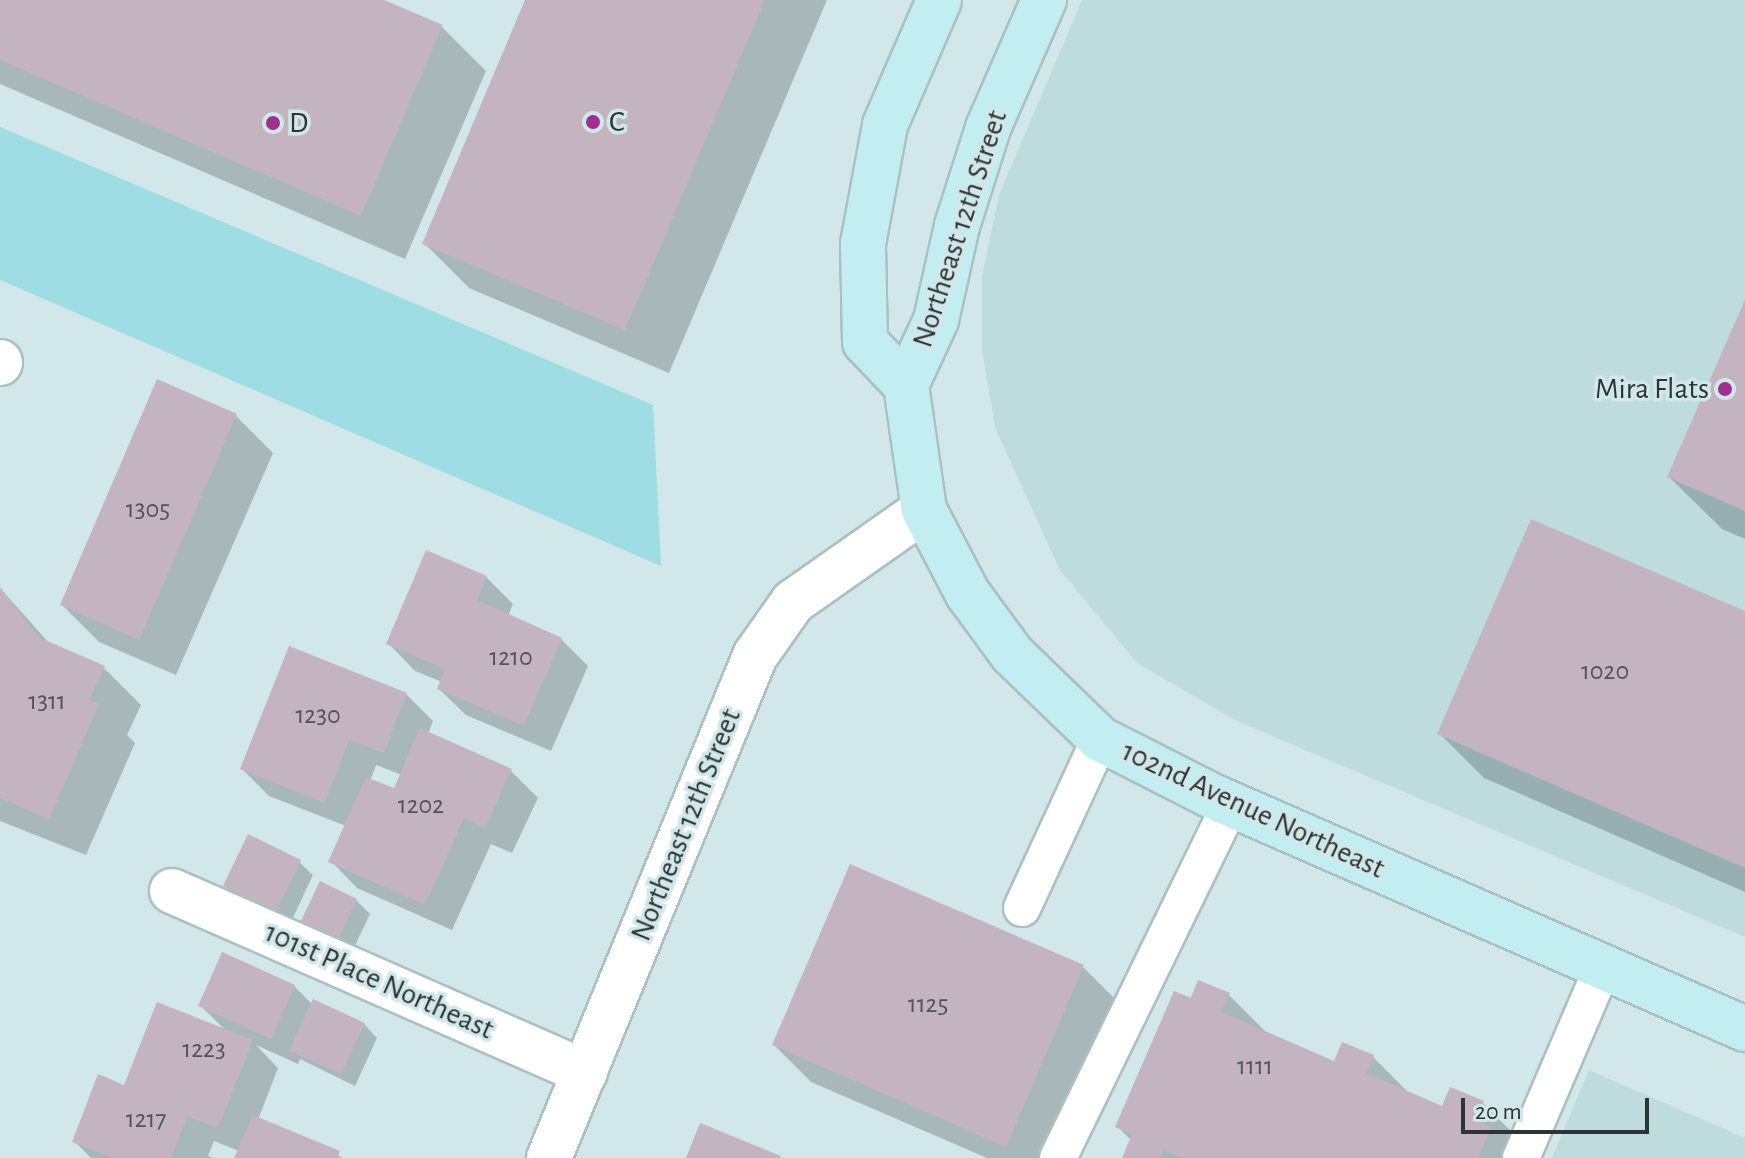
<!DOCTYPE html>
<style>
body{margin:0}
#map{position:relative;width:1745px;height:1158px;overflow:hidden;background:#d2e7e9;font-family:"Alegreya Sans",sans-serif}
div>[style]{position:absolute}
.built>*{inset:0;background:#bedbde}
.green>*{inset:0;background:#9ddde3}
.shadow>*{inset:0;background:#0003}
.building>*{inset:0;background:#c3b4bf}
.roads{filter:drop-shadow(2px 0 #abc0c1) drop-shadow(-2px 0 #abc0c1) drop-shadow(0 2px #abc0c1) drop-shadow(0 -2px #abc0c1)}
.lane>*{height:36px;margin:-18px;padding:0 18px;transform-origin:18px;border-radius:18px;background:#fff}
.street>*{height:44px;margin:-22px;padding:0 22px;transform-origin:22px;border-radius:22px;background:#fff}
.secondary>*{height:44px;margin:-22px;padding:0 22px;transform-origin:22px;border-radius:22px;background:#c2eef1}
.dots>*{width:22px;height:22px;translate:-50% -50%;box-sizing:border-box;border:4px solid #d2e7e9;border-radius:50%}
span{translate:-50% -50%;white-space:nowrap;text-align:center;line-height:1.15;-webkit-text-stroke:7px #d2e7e9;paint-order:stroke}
.number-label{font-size:26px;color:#525457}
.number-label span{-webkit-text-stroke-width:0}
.poi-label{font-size:30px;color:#2c3434}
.left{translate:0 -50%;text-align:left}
.right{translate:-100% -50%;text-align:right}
.street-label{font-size:30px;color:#2c3434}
.scale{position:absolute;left:1461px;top:1098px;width:188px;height:36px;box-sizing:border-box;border:4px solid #2c3434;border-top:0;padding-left:10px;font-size:24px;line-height:28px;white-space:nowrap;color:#2c3434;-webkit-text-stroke:6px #d2e7e9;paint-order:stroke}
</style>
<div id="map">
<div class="built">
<i style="clip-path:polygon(1082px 0,1745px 0,1745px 937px,1235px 720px,1137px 663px,1060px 570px,996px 430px,982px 351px,982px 276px,999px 195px)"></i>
<i style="clip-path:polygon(1589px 1070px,1745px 1138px,1745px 1158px,1552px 1158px)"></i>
</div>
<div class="green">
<i style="clip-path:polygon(0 127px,653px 405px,661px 566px,0 280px)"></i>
</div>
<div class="shadow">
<i style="clip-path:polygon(0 0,379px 0,442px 27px,486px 71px,405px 259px,0 84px)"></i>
<i style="clip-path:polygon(528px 0,827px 0,669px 373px,469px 288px,424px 243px)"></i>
<i style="clip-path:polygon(1745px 305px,1745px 539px,1722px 529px,1669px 477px)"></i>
<i style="clip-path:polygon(236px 416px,273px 453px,176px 675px,99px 642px,62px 605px)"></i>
<i style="clip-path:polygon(486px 577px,513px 604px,508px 616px,561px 639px,588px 666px,551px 751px,466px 715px,439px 689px,442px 682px,415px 671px,389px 644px)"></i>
<i style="clip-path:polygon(0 588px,50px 644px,104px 668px,141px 705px,127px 735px,135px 743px,86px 855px,0 821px)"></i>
<i style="clip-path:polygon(1745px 613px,1745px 892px,1484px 778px,1440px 734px)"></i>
<i style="clip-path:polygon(evenodd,406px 694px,433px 721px,428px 734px,511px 771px,538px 798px,512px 853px,491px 844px,452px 930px,357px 888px,331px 861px,346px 826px,269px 796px,242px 769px,406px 694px,376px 765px,402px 775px,395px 791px,370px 781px,376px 765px)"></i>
<i style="clip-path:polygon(299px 862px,313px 875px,290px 924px,239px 900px,226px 886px)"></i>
<i style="clip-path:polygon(356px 900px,370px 914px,350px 956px,315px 939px)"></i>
<i style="clip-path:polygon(1083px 967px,1120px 1004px,1053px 1158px,987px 1158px,811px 1082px,774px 1045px)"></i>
<i style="clip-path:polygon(1199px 983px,1229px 995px,1269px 1035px,1335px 1063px,1373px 1057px,1410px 1094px,1443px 1108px,1483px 1103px,1527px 1147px,1523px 1158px,1125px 1158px,1131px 1140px,1118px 1127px)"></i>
<i style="clip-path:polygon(294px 986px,313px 1005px,364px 1024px,377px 1038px,355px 1086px,300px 1059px,298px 1064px,256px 1045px,278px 1068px,258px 1120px,343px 1158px,237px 1158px,239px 1151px,214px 1141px,208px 1156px,214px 1158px,91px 1158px,74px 1141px,125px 1087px,227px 1032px,200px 1005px)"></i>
</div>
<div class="building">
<i style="clip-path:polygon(0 0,384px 0,443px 25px,361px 216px,0 60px)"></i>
<i style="clip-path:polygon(525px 0,765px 0,625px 330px,422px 244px)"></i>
<i style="clip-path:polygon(1745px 300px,1745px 511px,1667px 477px)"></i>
<i style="clip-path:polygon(157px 379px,237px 414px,139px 640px,60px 605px)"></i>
<i style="clip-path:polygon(1531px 519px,1745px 611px,1745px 868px,1437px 734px)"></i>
<i style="clip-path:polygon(426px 550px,487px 576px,477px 600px,562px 638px,524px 726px,437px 689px,445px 669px,386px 644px)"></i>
<i style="clip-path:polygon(0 587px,38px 637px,105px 666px,89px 700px,99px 704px,49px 819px,0 798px)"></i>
<i style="clip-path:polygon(289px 646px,407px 693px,384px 753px,349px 740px,325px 803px,240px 769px)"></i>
<i style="clip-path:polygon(420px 728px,512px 769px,485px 828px,464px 818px,425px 905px,328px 862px,366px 777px,394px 788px)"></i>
<i style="clip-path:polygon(248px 834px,301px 860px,276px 911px,223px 886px)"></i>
<i style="clip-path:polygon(850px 864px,1084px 965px,1006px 1147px,772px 1045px)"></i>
<i style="clip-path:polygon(320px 881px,357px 899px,336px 943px,299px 925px)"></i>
<i style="clip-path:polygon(222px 952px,295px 985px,271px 1039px,198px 1006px)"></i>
<i style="clip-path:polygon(1198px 980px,1230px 993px,1221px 1012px,1334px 1061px,1342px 1042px,1374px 1055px,1366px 1073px,1442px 1106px,1450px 1087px,1484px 1101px,1476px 1121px,1491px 1127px,1478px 1158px,1182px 1158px,1164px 1150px,1160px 1158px,1122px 1158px,1132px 1134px,1115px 1127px,1174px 991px,1191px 998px)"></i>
<i style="clip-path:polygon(313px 999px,365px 1023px,341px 1074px,289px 1051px)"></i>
<i style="clip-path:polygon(157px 1002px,253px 1040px,218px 1128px,187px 1116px,171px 1158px,113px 1158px,72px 1142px,98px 1074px,124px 1085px)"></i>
<i style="clip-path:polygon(253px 1115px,340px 1151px,337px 1158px,234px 1158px)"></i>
<i style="clip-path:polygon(700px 1123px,781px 1156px,780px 1158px,686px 1158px)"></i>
</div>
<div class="roads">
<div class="lane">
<i style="left:1022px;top:908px;width:186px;rotate:-65.2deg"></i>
<i style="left:1058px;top:1158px;width:394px;rotate:-64deg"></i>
<i style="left:1521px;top:1158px;width:208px;rotate:-66.8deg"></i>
</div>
<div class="street">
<i style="left:0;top:363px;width:1px;rotate:-90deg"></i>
<i style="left:172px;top:891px;width:451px;rotate:23.7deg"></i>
<i style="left:549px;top:1158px;width:543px;rotate:-67.69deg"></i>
<i style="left:755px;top:656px;width:66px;rotate:-54.9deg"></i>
<i style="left:793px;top:602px;width:160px;rotate:-35.1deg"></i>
</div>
<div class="secondary">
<i style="left:906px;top:385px;width:126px;rotate:81.8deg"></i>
<i style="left:924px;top:510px;width:95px;rotate:62.4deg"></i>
<i style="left:968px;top:594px;width:74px;rotate:53.7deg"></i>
<i style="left:1012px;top:654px;width:122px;rotate:44deg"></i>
<i style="left:1100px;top:739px;width:126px;rotate:27deg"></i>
<i style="left:1212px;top:796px;width:582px;rotate:23.61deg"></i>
<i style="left:906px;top:385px;width:59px;rotate:-133.6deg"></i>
<i style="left:865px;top:342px;width:98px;rotate:-91.2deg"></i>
<i style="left:863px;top:244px;width:121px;rotate:-79.5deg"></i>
<i style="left:885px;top:125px;width:136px;rotate:-66.6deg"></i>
<i style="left:906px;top:385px;width:72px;rotate:-65.2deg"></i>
<i style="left:936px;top:320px;width:96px;rotate:-77.4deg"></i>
<i style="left:957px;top:226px;width:103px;rotate:-72.4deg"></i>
<i style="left:988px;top:128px;width:140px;rotate:-66.4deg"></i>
</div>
</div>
<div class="dots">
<i style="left:593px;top:122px;background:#a0308d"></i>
<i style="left:273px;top:123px;background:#a0308d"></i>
<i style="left:1725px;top:389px;background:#a0308d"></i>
</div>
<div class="number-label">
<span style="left:148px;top:510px">1305</span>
<span style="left:511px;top:658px">1210</span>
<span style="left:1605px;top:672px">1020</span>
<span style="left:47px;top:702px">1311</span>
<span style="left:318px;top:716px">1230</span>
<span style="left:421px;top:806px">1202</span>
<span style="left:928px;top:1005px">1125</span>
<span style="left:204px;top:1050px">1223</span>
<span style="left:1255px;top:1067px">1111</span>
<span style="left:146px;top:1120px">1217</span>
</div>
<div class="poi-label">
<span class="left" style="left:609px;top:122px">C</span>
<span class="left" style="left:289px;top:123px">D</span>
<span class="right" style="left:1709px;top:389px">Mira Flats</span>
</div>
<div class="street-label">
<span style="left:960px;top:229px;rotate:-72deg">Northeast 12th Street</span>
<span style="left:1253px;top:810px;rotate:25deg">102nd Avenue Northeast</span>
<span style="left:686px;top:825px;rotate:-68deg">Northeast 12th Street</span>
<span style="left:379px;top:981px;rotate:24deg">101st Place Northeast</span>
</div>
<div class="scale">20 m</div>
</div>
